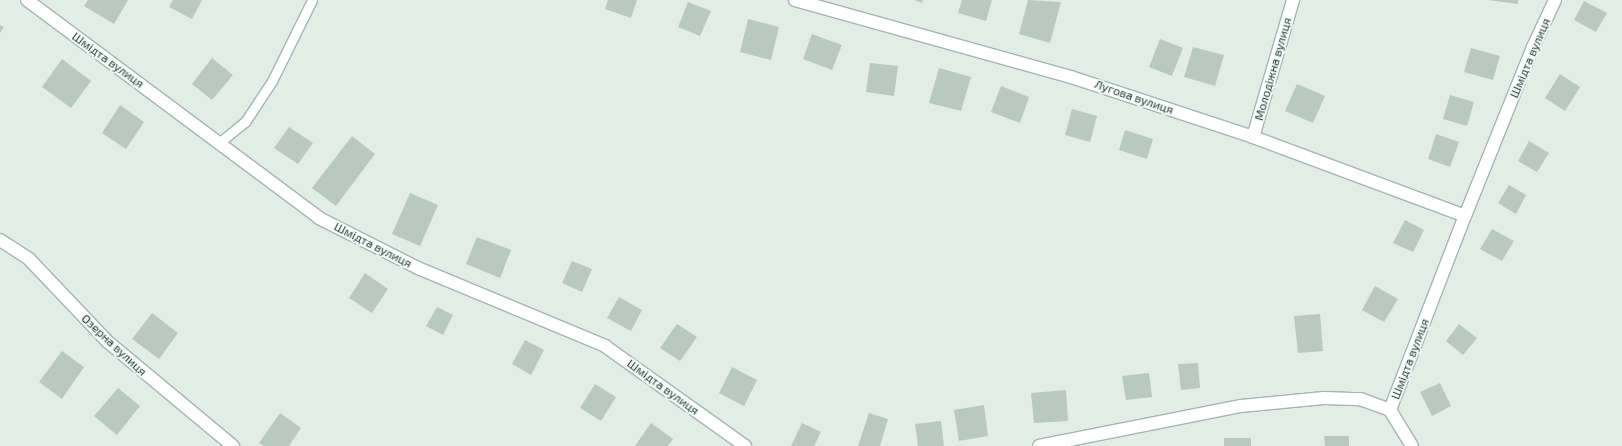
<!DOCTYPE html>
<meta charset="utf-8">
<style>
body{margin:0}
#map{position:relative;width:1622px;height:446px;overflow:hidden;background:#e3ede8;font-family:"Exo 2",sans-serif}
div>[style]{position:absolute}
.building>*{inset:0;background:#b9c8c1}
.roads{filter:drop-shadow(1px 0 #a5b5af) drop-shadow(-1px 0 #a5b5af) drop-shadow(0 1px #a5b5af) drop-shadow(0 -1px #a5b5af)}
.lane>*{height:9px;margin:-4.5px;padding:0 4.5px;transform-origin:4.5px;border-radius:4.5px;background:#fff}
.street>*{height:12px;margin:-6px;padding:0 6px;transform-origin:6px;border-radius:6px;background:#fff}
span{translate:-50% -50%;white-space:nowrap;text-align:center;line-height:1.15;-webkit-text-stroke:3.5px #f4faf7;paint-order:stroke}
.street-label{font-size:12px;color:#223f36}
</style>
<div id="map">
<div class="building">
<i style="clip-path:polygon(88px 0,128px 0,114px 24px,84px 6px)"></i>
<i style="clip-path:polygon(173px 0,202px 0,192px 19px,169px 7px)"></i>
<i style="clip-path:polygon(608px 0,637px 0,631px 18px,605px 9px)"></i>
<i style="clip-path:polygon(914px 0,923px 0,922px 3px)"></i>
<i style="clip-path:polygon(962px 0,992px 0,986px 21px,958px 13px)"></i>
<i style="clip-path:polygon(1028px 0,1061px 2px,1050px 43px,1019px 34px)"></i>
<i style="clip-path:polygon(1487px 0,1518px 0,1518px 4px)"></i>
<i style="clip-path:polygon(1584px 1px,1607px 13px,1596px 32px,1574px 20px)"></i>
<i style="clip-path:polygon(688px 2px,711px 11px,700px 36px,678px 27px)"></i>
<i style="clip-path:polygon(748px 19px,779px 27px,771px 60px,740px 52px)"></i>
<i style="clip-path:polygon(0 25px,4px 27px,0 33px)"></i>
<i style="clip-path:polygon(812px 34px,842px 45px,832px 70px,803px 59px)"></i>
<i style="clip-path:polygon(1160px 39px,1183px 48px,1172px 76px,1149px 67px)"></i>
<i style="clip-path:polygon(1193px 47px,1224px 55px,1215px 86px,1184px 77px)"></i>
<i style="clip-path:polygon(1471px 48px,1500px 56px,1493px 80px,1464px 72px)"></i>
<i style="clip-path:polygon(212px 58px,233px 75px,212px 100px,192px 84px)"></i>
<i style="clip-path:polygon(62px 59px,91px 81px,71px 108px,42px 87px)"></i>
<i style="clip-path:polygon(870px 63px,898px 66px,894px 96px,866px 92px)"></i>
<i style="clip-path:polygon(939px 68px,971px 77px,961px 111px,929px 103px)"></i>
<i style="clip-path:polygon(1560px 74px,1580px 87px,1565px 111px,1545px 98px)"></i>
<i style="clip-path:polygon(1297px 84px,1325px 96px,1313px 123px,1285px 111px)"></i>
<i style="clip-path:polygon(1001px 86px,1029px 97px,1020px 123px,991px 112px)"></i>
<i style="clip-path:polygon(1450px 95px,1474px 102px,1467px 126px,1443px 119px)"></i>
<i style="clip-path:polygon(120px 105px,144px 122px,126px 149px,102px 133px)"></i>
<i style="clip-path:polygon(1072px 109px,1097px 116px,1090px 142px,1065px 135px)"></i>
<i style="clip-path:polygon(289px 127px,313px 143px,298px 164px,274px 148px)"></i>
<i style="clip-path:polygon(1125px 130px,1153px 139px,1147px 159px,1119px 150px)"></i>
<i style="clip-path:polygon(1436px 134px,1459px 142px,1450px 167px,1428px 159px)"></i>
<i style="clip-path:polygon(352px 136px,375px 154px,336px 206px,312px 188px)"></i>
<i style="clip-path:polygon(1529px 141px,1549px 153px,1537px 172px,1518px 161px)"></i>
<i style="clip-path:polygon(1509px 185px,1526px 195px,1516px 214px,1498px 203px)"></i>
<i style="clip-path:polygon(410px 193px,438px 205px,420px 246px,392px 234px)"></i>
<i style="clip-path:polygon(1405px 220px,1424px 230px,1413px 252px,1393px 243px)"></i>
<i style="clip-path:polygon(1492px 229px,1514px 241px,1502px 261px,1480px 249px)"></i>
<i style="clip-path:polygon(477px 237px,511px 250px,500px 278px,466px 264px)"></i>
<i style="clip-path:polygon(572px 261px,592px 269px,582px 292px,562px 283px)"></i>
<i style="clip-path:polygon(365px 273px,388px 289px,372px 313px,349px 298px)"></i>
<i style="clip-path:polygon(1375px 286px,1398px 299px,1384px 322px,1362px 310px)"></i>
<i style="clip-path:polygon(619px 297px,642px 310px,631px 331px,607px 318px)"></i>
<i style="clip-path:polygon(437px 307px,453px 315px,443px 335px,426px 326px)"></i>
<i style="clip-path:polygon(152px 313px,178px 333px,159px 359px,132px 339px)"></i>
<i style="clip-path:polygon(1320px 314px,1323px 351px,1298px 353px,1294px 316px)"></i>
<i style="clip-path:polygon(677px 324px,697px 337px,680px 361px,660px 348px)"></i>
<i style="clip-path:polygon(1459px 324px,1477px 338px,1463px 355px,1446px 341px)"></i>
<i style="clip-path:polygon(525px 340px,544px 350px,531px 375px,512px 364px)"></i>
<i style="clip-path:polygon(62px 351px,84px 367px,62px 399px,39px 382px)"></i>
<i style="clip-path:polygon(1198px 363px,1200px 388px,1181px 390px,1178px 364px)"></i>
<i style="clip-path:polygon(732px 367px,757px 380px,744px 406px,719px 393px)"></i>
<i style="clip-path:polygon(1149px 373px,1152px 397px,1126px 400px,1122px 376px)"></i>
<i style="clip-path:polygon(1440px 383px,1451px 406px,1432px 416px,1420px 392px)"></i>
<i style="clip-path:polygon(595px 384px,616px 397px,601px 421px,580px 408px)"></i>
<i style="clip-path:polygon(118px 388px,140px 406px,117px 435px,94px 416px)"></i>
<i style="clip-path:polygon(1066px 390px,1068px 421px,1034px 423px,1031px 393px)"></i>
<i style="clip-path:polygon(984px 405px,988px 436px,959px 441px,954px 410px)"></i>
<i style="clip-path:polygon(280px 413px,301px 428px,289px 446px,264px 446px,259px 443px)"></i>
<i style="clip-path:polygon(869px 413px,888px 419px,880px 446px,858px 446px)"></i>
<i style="clip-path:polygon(941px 421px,944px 446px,918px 446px,915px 424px)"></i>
<i style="clip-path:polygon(651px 423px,673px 439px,668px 446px,635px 446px)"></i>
<i style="clip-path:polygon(802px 423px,821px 432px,814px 446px,791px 446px)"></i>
<i style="clip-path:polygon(1324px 436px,1349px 436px,1349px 446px,1325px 446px)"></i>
<i style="clip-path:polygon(1224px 438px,1251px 438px,1251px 446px,1224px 446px)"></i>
</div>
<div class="roads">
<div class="lane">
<i style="left:220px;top:142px;width:32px;rotate:-39deg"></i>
<i style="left:245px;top:122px;width:49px;rotate:-56.6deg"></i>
<i style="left:272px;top:81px;width:90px;rotate:-63.7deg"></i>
</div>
<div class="street">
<i style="left:27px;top:0;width:364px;rotate:36.7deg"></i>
<i style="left:319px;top:218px;width:111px;rotate:26.8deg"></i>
<i style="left:418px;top:268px;width:203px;rotate:22.6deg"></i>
<i style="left:605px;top:346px;width:172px;rotate:35.5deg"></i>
<i style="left:795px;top:0;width:287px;rotate:15.6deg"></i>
<i style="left:1071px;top:77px;width:192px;rotate:18.2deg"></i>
<i style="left:1253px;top:137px;width:226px;rotate:20.4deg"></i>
<i style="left:1253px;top:137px;width:143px;rotate:-73.7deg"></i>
<i style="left:0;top:240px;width:35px;rotate:33deg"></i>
<i style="left:29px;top:259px;width:115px;rotate:46.4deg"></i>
<i style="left:108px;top:342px;width:163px;rotate:39.8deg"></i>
<i style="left:1390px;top:410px;width:208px;rotate:-68.9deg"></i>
<i style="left:1465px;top:216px;width:182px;rotate:-68.1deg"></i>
<i style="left:1533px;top:47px;width:52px;rotate:-64.9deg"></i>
<i style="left:1390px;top:410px;width:42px;rotate:58.6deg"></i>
<i style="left:1039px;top:446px;width:206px;rotate:-11.2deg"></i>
<i style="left:1241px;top:406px;width:83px;rotate:-5.5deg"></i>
<i style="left:1324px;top:398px;width:36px;rotate:2deg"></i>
<i style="left:1360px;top:399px;width:32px;rotate:20deg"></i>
</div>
</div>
<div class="street-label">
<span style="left:1530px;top:58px;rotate:-67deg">Шмідта вулиця</span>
<span style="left:108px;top:60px;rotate:36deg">Шмідта вулиця</span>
<span style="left:1273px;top:69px;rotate:-74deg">Молодіжна вулиця</span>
<span style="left:1134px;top:97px;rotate:19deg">Лугова вулиця</span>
<span style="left:373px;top:245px;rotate:27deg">Шмідта вулиця</span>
<span style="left:114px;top:345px;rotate:43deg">Озерна вулиця</span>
<span style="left:1410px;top:359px;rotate:-69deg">Шмідта вулиця</span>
<span style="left:663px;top:387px;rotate:36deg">Шмідта вулиця</span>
</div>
</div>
